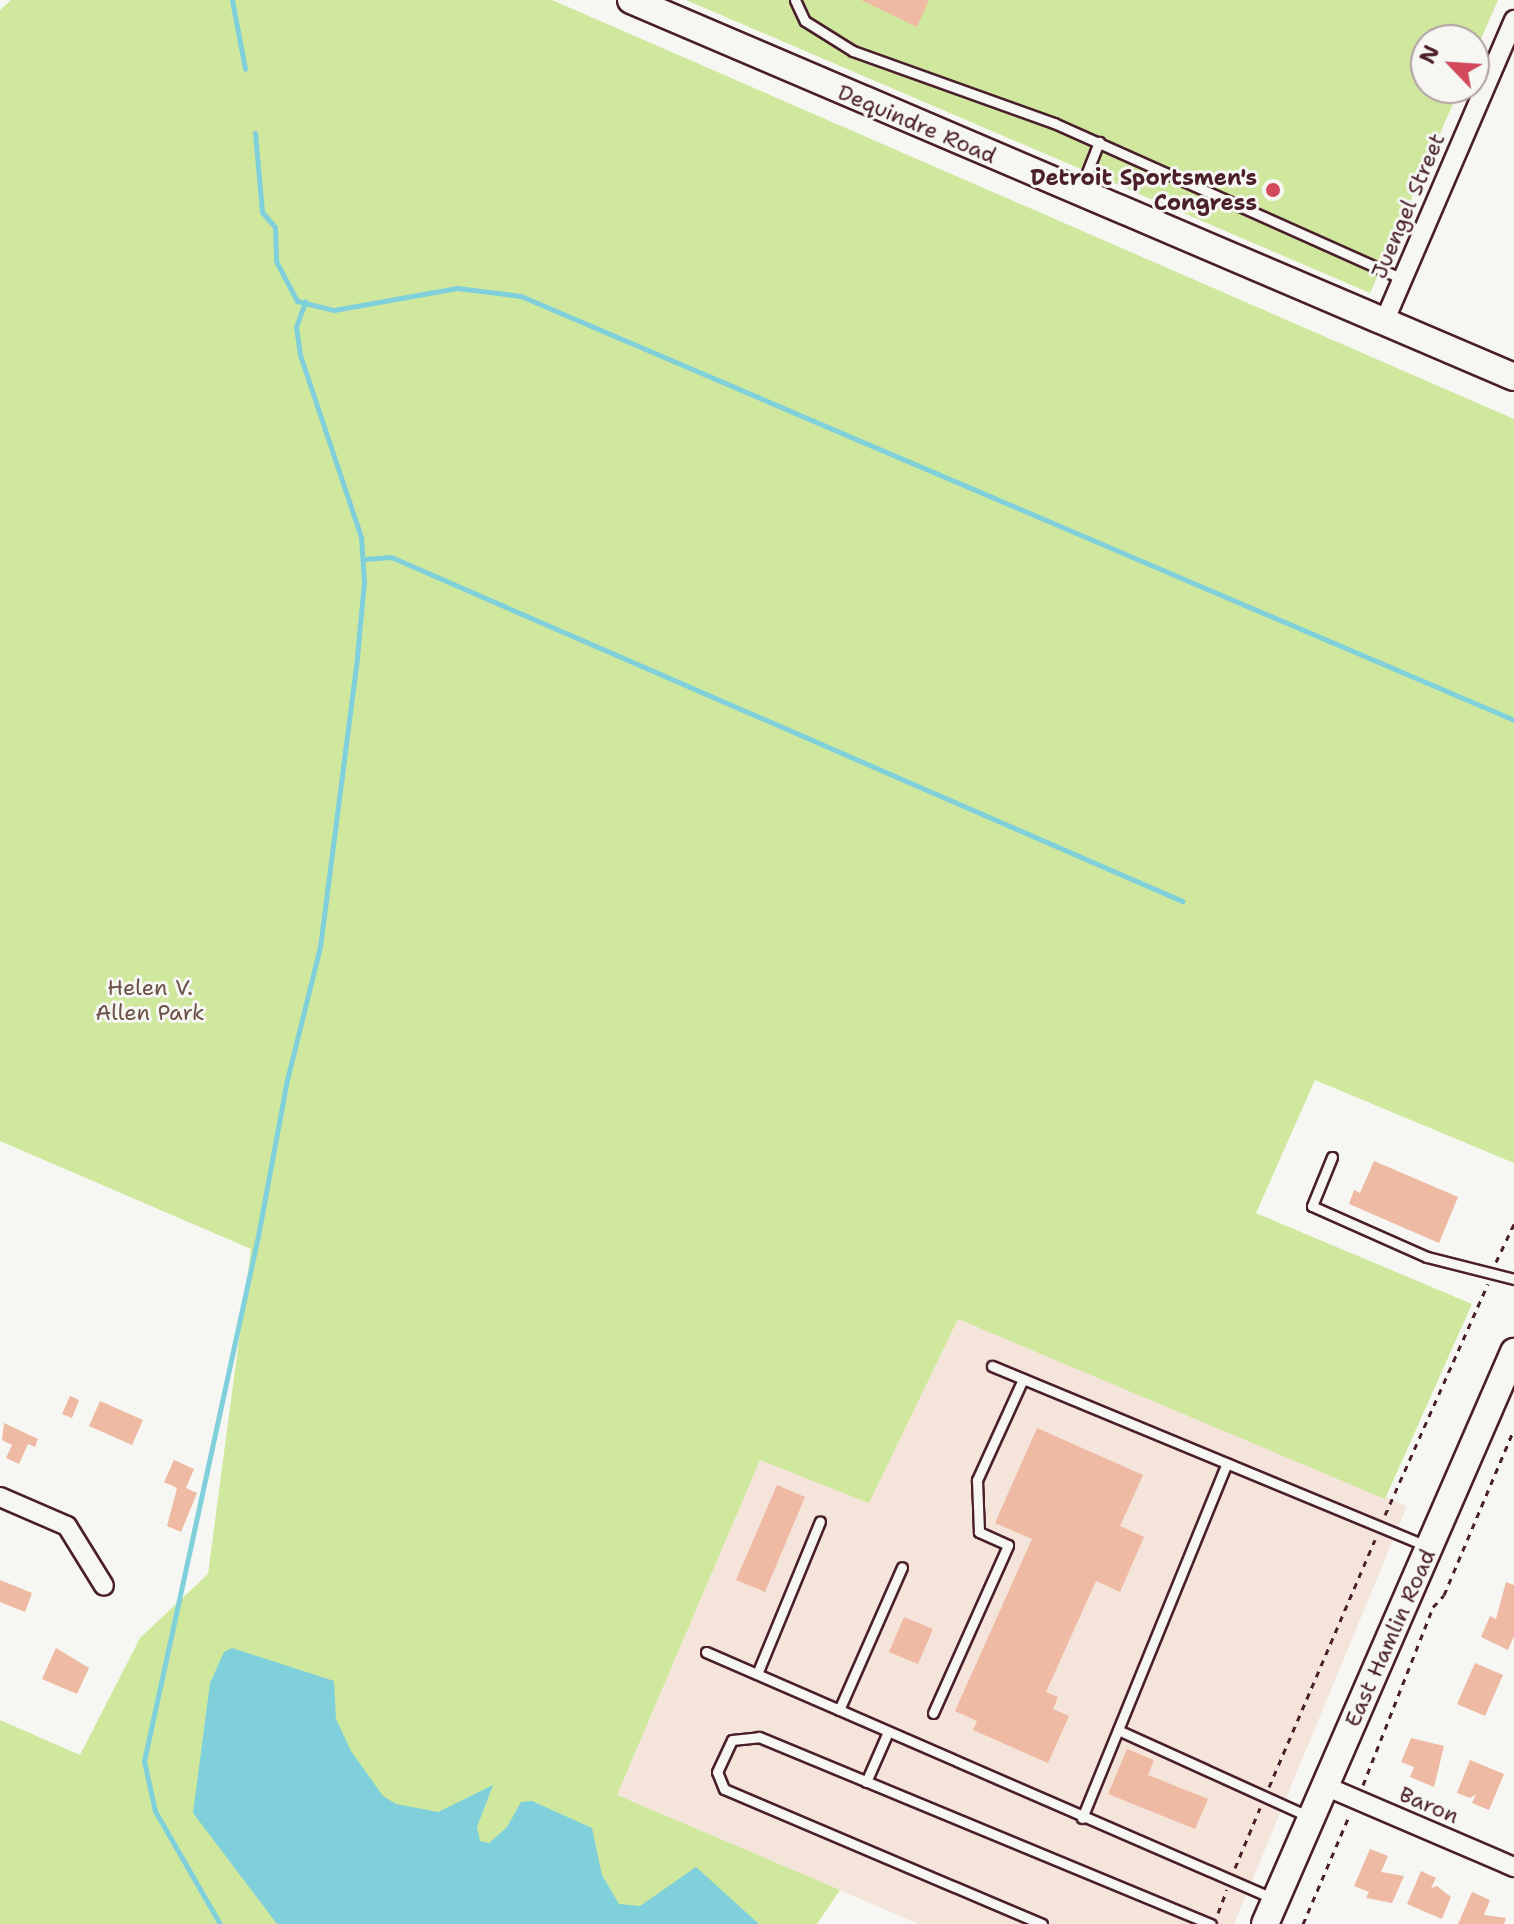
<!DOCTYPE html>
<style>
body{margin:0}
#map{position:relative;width:1514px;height:1924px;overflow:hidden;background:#f6f6f2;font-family:"Shantell Sans",sans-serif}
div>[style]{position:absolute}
.built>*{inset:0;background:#f4e4da}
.green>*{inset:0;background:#d0e89e}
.water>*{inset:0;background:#80d0db}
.stream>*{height:5px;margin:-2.5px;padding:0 2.5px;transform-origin:2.5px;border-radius:2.5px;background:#80d0db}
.building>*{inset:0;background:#efbaa3}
.path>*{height:3px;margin-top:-1.5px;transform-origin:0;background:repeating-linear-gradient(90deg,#4a1f2b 0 6px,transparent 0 12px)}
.roads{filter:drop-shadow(2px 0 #4a1f2b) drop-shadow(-2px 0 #4a1f2b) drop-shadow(0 2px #4a1f2b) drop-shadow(0 -2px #4a1f2b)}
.lane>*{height:9px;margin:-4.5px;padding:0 4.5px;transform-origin:4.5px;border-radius:4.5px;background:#f6f6f2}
.street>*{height:18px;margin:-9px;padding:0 9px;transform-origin:9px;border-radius:9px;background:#f6f6f2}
.secondary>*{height:26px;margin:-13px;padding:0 13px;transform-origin:13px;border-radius:13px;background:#f6f6f2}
.dots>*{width:22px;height:22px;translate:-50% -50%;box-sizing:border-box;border:4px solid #f6f6f2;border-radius:50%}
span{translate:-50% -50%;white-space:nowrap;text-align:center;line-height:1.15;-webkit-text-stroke:6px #f6f6f2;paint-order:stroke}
.street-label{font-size:22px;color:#4a1f2b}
.poi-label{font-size:22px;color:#4a1f2b;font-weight:700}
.right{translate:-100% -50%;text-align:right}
.park-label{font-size:22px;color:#6c5148}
.north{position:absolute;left:1410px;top:24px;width:80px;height:80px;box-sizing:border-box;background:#f6f6f2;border:2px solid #b1a0a2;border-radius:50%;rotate:295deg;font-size:22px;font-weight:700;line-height:32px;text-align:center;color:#4a1f2b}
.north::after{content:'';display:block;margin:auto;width:28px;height:36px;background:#d1495b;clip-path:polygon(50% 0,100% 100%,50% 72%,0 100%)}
</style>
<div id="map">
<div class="built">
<i style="clip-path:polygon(958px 1319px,1407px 1506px,1234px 1924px,919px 1924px,617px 1795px,760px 1460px,869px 1502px)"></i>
</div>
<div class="green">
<i style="clip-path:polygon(11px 0,552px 0,1514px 419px,1514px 1163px,1315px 1080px,1256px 1213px,1472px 1304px,1385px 1499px,958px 1319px,869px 1503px,760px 1460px,617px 1795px,840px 1890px,817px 1924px,0 1924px,0 1720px,80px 1755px,140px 1638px,208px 1574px,251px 1249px,0 1141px,0 10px)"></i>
<i style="clip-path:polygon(686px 0,1498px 0,1474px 55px,1474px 40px,1426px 40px,1426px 88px,1460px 88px,1370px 293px)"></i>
</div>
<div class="water">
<i style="clip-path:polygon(232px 1648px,334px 1681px,336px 1719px,351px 1751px,383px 1796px,396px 1804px,438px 1812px,493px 1785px,477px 1827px,480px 1841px,489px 1843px,507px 1827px,521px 1802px,532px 1801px,592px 1828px,602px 1875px,619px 1904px,640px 1906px,696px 1867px,759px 1924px,277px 1924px,193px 1813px,210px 1683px,224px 1652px)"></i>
</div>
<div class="stream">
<i style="left:232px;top:0;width:70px;rotate:79.3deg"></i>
<i style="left:255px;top:133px;width:79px;rotate:84.9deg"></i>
<i style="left:262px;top:212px;width:20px;rotate:49deg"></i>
<i style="left:275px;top:227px;width:34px;rotate:88deg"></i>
<i style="left:276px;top:261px;width:45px;rotate:62.3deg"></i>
<i style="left:297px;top:301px;width:38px;rotate:14deg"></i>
<i style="left:334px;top:310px;width:125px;rotate:-10.1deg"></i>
<i style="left:457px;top:288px;width:64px;rotate:7.1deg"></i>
<i style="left:521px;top:296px;width:1080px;rotate:23.12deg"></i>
<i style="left:364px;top:559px;width:27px;rotate:-4deg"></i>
<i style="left:391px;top:557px;width:863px;rotate:23.5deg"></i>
<i style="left:220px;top:1924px;width:130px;rotate:-119.9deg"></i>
<i style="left:155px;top:1811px;width:51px;rotate:-102.4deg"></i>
<i style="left:144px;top:1761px;width:537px;rotate:-77.75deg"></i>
<i style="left:258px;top:1236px;width:159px;rotate:-79.5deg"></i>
<i style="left:287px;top:1080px;width:137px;rotate:-76.1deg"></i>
<i style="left:320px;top:947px;width:292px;rotate:-82.7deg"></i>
<i style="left:357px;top:657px;width:75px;rotate:-84.7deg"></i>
<i style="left:364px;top:582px;width:45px;rotate:-93.8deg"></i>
<i style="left:361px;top:537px;width:192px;rotate:-108.5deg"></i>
<i style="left:300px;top:355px;width:28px;rotate:-98deg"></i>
<i style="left:296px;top:327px;width:27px;rotate:-70deg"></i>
</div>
<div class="building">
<i style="clip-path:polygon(861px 0,929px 0,917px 27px)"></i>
<i style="clip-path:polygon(1374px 1161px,1458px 1197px,1439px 1243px,1349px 1204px,1354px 1190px,1360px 1193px)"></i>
<i style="clip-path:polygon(70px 1396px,79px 1400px,72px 1418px,62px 1414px)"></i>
<i style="clip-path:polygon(100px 1401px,143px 1420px,132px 1445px,89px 1426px)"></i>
<i style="clip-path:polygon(4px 1423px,38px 1439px,35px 1447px,28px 1444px,19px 1464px,6px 1458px,12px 1445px,2px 1440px)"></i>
<i style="clip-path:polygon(1037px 1428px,1143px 1475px,1120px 1526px,1144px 1537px,1120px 1592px,1096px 1581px,1046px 1692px,1058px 1697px,1053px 1709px,1069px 1716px,1048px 1763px,973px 1730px,977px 1721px,955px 1711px,1032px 1539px,995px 1523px)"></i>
<i style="clip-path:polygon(174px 1460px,194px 1469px,186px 1488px,197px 1493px,181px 1532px,167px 1526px,177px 1488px,164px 1482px)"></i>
<i style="clip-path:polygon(777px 1485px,805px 1497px,765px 1592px,736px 1580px)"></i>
<i style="clip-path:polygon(0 1580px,32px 1593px,25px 1612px,0 1602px)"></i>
<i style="clip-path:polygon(1506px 1582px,1514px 1585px,1514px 1636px,1508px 1650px,1481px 1637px,1490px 1616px,1496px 1619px)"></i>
<i style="clip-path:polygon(904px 1617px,933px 1629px,918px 1664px,889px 1652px)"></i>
<i style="clip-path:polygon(56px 1648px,89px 1668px,77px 1694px,42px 1679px)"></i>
<i style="clip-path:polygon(1475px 1663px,1503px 1675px,1485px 1716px,1457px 1704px)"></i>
<i style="clip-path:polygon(1411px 1738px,1444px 1746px,1434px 1787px,1410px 1777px,1414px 1767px,1401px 1762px)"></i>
<i style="clip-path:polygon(1127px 1749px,1154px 1760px,1148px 1775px,1208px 1799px,1195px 1829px,1108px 1794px)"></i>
<i style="clip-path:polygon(1470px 1760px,1504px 1774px,1489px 1810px,1472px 1803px,1476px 1794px,1470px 1798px,1457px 1793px)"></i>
<i style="clip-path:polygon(1370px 1849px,1388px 1856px,1381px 1872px,1404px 1876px,1392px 1903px,1366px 1898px,1369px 1892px,1354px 1886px)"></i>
<i style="clip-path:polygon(1421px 1871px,1436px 1878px,1431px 1888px,1437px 1886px,1451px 1897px,1442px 1919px,1407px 1904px)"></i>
<i style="clip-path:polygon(1472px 1892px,1490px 1900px,1484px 1915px,1506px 1918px,1504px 1924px,1458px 1924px)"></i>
</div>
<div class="path">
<i style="left:1496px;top:1262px;width:42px;rotate:-64.7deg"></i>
<i style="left:1385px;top:1515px;width:253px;rotate:-66deg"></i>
<i style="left:1363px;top:1785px;width:191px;rotate:-68.5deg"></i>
<i style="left:1433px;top:1607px;width:16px;rotate:-47deg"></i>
<i style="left:1444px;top:1595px;width:180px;rotate:-67.1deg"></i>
<i style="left:1269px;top:1787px;width:269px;rotate:-66.8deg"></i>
<i style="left:1235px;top:1868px;width:65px;rotate:-67.4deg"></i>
<i style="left:1218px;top:1913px;width:25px;rotate:-69deg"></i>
<i style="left:1303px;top:1924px;width:120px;rotate:-66.9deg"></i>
</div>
<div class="roads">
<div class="lane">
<i style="left:795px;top:0;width:23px;rotate:65deg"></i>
<i style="left:805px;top:21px;width:57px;rotate:32deg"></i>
<i style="left:853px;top:51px;width:214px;rotate:19.7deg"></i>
<i style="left:1054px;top:123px;width:381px;rotate:24.1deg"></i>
<i style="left:1080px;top:190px;width:52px;rotate:-68.4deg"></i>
<i style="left:1332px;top:1157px;width:53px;rotate:112.2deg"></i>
<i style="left:1312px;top:1206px;width:126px;rotate:23.9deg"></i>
<i style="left:1427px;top:1257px;width:90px;rotate:14.2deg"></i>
<i style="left:992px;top:1366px;width:472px;rotate:22.5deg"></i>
<i style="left:706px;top:1652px;width:617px;rotate:23.49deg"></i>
<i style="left:757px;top:1674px;width:165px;rotate:-67.6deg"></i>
<i style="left:839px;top:1710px;width:156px;rotate:-66.2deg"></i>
<i style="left:933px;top:1713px;width:184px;rotate:-65.9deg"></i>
<i style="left:1008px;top:1545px;width:32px;rotate:-156deg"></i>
<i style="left:979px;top:1532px;width:52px;rotate:-92.2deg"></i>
<i style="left:977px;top:1480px;width:111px;rotate:-65.5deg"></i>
<i style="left:1118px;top:1730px;width:209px;rotate:24.4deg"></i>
<i style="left:866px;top:1782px;width:55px;rotate:-66.3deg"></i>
<i style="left:1082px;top:1818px;width:383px;rotate:-67.8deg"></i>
<i style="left:1042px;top:1924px;width:345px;rotate:-157deg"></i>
<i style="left:724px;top:1789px;width:18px;rotate:-112deg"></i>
<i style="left:717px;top:1772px;width:35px;rotate:-65deg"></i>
<i style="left:732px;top:1740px;width:27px;rotate:-6deg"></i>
<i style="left:759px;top:1737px;width:489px;rotate:22.5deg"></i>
</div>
<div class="street">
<i style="left:1384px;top:322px;width:329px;rotate:-66.7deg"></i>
<i style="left:0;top:1497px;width:73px;rotate:23.4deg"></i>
<i style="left:67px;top:1526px;width:70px;rotate:58.3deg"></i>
<i style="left:1325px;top:1786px;width:206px;rotate:23.2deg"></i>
</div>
<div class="secondary">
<i style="left:631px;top:0;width:960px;rotate:23.12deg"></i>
<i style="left:1265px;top:1924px;width:624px;rotate:-66.48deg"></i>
</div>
</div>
<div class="dots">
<i style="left:1273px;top:190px;background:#d1495b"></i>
</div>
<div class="street-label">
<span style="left:917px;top:124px;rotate:23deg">Dequindre Road</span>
<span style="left:1408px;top:206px;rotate:-67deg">Juengel Street</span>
<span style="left:1390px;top:1638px;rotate:-66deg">East Hamlin Road</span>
<span style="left:1429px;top:1805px;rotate:23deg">Baron</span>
</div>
<div class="poi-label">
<span class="right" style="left:1257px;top:190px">Detroit Sportsmen's<br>Congress</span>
</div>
<div class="park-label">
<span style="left:150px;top:1000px">Helen V.<br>Allen Park</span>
</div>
<div class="north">N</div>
</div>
